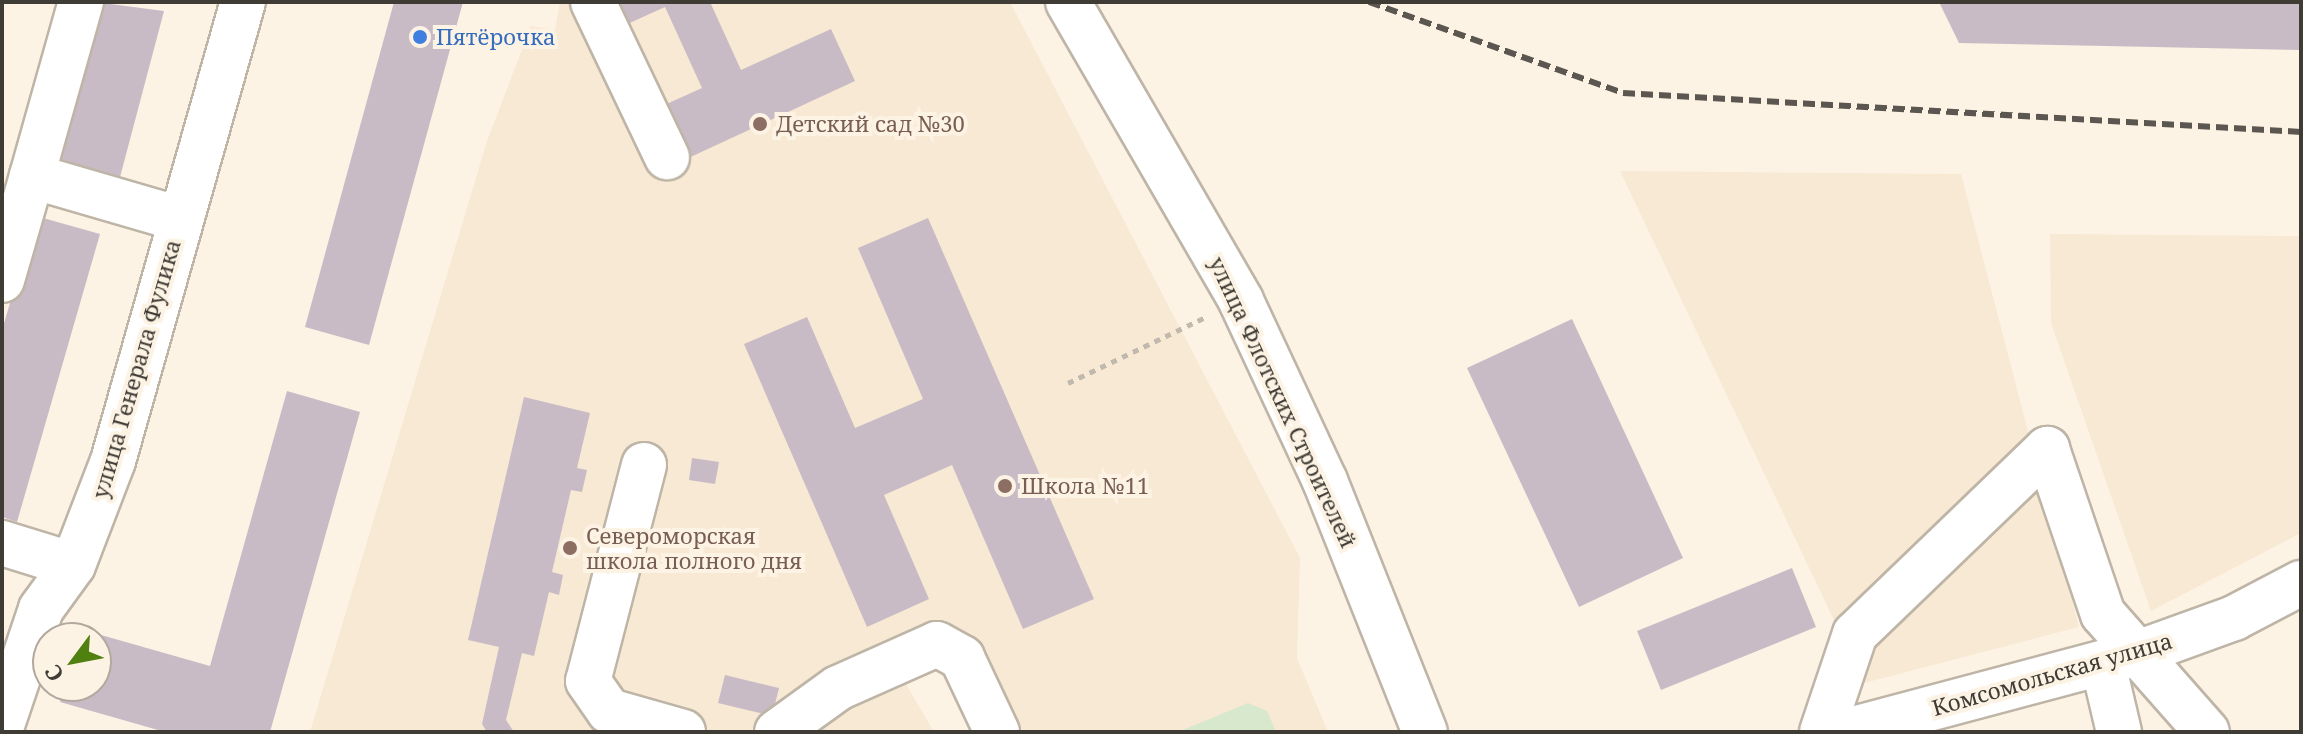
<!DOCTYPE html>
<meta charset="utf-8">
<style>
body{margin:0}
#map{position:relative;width:2303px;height:734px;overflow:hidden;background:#fdf3e4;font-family:"Noto Serif",serif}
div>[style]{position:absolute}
.built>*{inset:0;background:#f7e9d3}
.green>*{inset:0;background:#d7e8cd}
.building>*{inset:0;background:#c9bbc6}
.path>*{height:5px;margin-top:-2.5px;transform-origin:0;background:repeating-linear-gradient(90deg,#c1b9ad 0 6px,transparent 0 12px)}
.roads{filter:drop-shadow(2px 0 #beb5a7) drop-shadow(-2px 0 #beb5a7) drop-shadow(0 2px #beb5a7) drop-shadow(0 -2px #beb5a7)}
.minor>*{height:44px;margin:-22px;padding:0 22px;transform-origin:22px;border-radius:22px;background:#fff}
.rail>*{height:6px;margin-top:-3px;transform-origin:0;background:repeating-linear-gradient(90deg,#5b564f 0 12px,transparent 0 18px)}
.dots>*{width:22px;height:22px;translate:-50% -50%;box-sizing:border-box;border:4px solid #fdf3e4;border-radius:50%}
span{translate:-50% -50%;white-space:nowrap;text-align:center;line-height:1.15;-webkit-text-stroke:8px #fdf3e4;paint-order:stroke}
.shop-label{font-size:22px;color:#366cbe}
.left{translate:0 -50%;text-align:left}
.education-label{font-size:22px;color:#785e54}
.street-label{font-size:22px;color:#3f3b35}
.frame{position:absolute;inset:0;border:4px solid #3f3b35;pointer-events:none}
.north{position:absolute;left:32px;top:622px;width:80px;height:80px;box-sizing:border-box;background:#fdf3e4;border:2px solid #b1a99e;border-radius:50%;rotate:238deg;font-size:22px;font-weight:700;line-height:32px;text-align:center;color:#3f3b35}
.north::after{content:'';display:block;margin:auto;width:28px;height:36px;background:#50800f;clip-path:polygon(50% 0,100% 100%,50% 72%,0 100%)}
</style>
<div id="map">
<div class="built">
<i style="clip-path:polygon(560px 2px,1010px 2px,1300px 558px,1297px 658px,1328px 732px,1016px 732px,979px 651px,906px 684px,934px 732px,310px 732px,487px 141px,531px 26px,555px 30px)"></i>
<i style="clip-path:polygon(1620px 171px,1961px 174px,2079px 627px,1864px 683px)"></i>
<i style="clip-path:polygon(2050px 234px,2301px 236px,2301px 533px,2151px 611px,2051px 323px)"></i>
</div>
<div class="green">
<i style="clip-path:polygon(1248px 703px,1267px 711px,1276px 732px,1178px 732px)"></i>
</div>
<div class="building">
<i style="clip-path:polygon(95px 2px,164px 11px,119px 181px,52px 163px)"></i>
<i style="clip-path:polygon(394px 2px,463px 2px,369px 345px,305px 327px)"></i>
<i style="clip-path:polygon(612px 2px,710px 2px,741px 70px,831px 29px,855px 81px,684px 160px,660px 107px,702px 88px,665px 7px,623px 26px)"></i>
<i style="clip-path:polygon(1939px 2px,2301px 2px,2301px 50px,1959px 43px)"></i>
<i style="clip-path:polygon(36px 216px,100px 234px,17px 522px,2px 517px,2px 330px)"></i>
<i style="clip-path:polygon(928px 218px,1094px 599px,1023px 629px,952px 465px,884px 495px,929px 599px,867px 627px,744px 344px,807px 317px,855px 428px,923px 399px,858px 248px)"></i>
<i style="clip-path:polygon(1572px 319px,1683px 558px,1579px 607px,1467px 368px)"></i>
<i style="clip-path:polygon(287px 391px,360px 412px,270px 732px,165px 732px,60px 702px,64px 686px,96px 686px,96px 638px,78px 638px,80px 629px,210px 666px)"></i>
<i style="clip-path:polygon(524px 397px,590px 413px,577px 468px,587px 470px,582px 492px,571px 490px,552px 572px,563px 575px,559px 595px,549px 592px,534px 656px,522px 653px,506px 720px,514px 732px,487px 732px,482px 724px,499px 647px,468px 640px)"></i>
<i style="clip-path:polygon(692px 458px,719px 462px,715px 484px,689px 480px)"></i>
<i style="clip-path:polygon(1792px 568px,1816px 627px,1661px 690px,1637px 631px)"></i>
<i style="clip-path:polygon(725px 675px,779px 688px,772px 716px,718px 703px)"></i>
</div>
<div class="path">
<i style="left:1068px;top:383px;width:155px;rotate:-25.6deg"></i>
</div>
<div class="roads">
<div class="minor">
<i style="left:593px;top:2px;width:172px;rotate:64.5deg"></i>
<i style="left:1068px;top:2px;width:345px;rotate:59.9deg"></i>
<i style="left:1241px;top:301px;width:199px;rotate:65deg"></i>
<i style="left:1325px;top:481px;width:270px;rotate:68.3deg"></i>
<i style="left:32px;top:176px;width:181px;rotate:-74.3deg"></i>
<i style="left:2px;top:280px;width:108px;rotate:-73.9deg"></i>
<i style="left:32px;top:176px;width:154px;rotate:16.2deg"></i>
<i style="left:644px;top:465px;width:223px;rotate:104.5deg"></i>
<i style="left:588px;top:681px;width:37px;rotate:55deg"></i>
<i style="left:609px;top:711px;width:77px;rotate:15.8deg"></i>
<i style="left:2px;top:543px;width:74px;rotate:17.2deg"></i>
<i style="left:2103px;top:664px;width:70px;rotate:76.8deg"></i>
<i style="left:2px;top:725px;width:122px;rotate:-71.4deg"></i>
<i style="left:41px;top:609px;width:54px;rotate:-54deg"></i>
<i style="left:73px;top:565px;width:111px;rotate:-69deg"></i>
<i style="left:113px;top:461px;width:477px;rotate:-74.2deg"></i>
<i style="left:777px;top:732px;width:75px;rotate:-35.8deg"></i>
<i style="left:838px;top:688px;width:108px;rotate:-24deg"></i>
<i style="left:937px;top:644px;width:29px;rotate:29deg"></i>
<i style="left:962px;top:658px;width:82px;rotate:64.7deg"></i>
<i style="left:1822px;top:732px;width:103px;rotate:-71.4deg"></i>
<i style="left:1855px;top:634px;width:267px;rotate:-43.9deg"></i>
<i style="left:2047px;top:449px;width:174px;rotate:71.3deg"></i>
<i style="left:2103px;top:614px;width:157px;rotate:48.6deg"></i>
<i style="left:1842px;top:732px;width:300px;rotate:-14.9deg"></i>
<i style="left:2132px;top:655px;width:109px;rotate:-19.9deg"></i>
<i style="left:2234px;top:618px;width:76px;rotate:-27.6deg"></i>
</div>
</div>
<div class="rail">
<i style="left:1369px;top:2px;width:270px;rotate:19.7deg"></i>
<i style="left:1623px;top:93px;width:679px;rotate:3.29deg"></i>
</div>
<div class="dots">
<i style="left:420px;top:37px;background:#3f7fe0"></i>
<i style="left:760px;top:124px;background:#8d6e63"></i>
<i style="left:1005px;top:486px;background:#8d6e63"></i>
<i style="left:570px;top:548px;background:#8d6e63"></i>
</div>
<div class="shop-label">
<span class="left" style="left:436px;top:37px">Пятёрочка</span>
</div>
<div class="education-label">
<span class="left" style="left:776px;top:124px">Детский сад №30</span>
<span class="left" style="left:1021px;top:486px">Школа №11</span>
<span class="left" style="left:586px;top:548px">Североморская<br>школа полного дня</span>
</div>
<div class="street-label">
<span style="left:136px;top:369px;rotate:-74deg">улица Генерала Фулика</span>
<span style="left:1283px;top:402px;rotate:65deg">улица Флотских Строителей</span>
<span style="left:2052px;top:674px;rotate:-16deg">Комсомольская улица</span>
</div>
<div class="frame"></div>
<div class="north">С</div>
</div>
